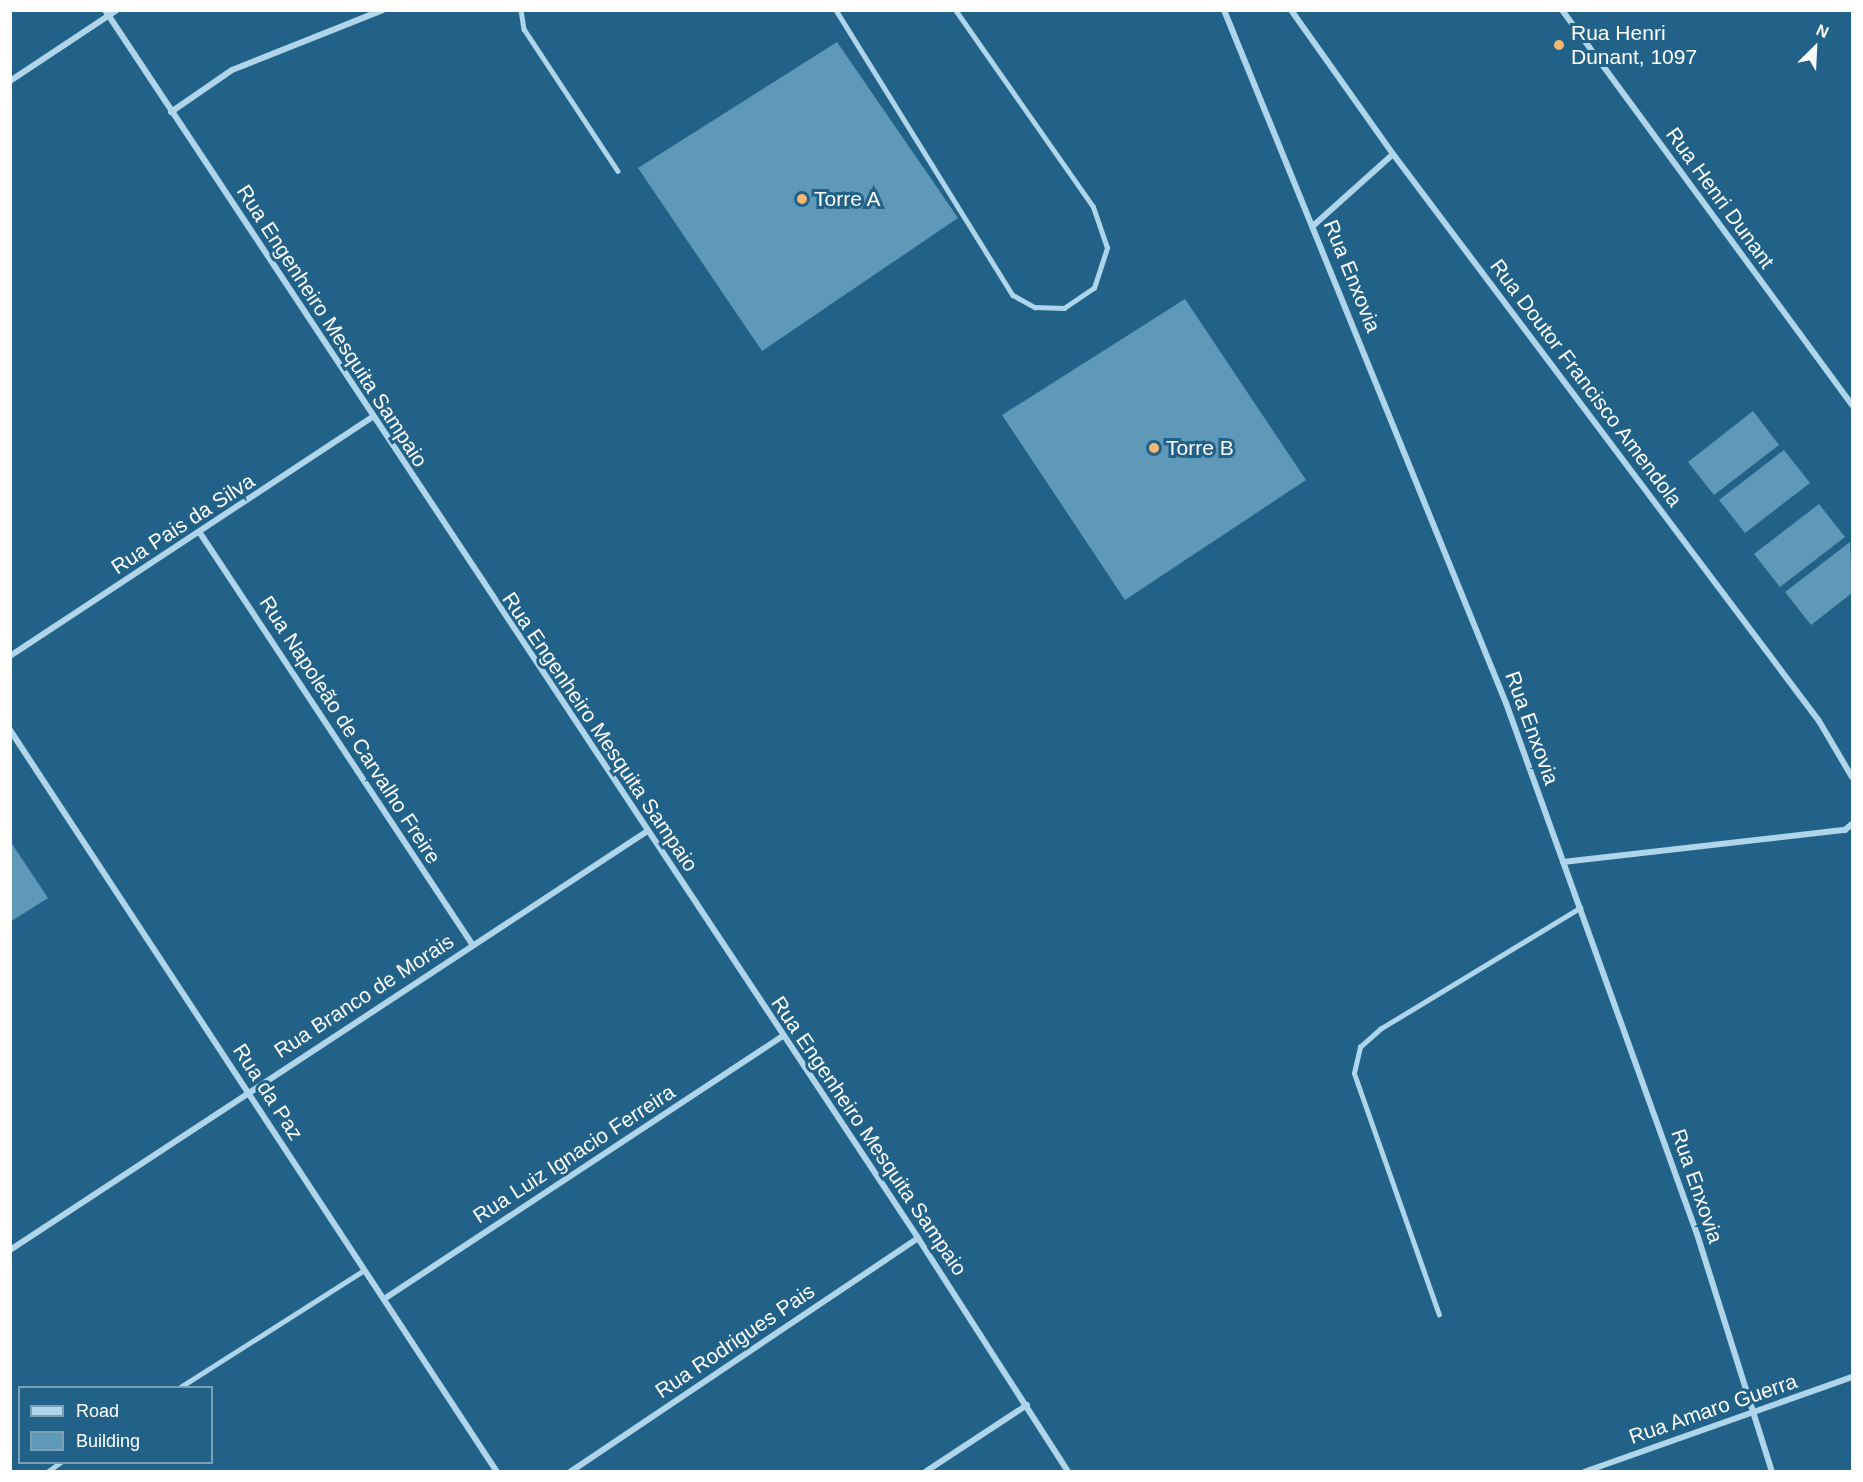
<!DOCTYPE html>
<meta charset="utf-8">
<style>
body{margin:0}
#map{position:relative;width:1863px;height:1482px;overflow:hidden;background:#226289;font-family:Arial,sans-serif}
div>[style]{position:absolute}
.building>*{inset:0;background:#5f99ba}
.lane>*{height:4.5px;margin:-2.25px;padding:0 2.25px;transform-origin:2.25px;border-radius:2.25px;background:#aed5ea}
.street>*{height:6px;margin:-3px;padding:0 3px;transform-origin:3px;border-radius:3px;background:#aed5ea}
.dots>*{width:16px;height:16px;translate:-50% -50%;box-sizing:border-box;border:3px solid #226289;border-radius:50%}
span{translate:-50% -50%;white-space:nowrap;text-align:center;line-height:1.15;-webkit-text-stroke:6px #226289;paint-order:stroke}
.poi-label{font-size:21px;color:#fff}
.left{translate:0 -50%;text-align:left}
.street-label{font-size:21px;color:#fff}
.frame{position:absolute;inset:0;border:12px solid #fff;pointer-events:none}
.legend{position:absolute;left:18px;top:1386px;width:195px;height:78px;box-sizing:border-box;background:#226289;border:2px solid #7aa1b8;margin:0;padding:8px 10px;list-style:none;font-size:18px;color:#fff}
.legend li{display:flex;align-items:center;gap:12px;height:30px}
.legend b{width:30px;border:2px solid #7aa1b8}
.north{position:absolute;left:1785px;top:18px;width:60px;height:60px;-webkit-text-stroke:4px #226289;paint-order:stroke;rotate:24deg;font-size:16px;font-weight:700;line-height:24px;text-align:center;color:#fff}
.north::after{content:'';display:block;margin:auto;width:21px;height:27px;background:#fff;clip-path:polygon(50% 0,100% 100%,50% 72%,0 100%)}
</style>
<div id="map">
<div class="building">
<i style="clip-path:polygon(837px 42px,958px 218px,762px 351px,638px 168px)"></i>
<i style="clip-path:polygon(1185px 299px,1306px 480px,1125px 600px,1002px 415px)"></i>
<i style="clip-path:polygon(1753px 411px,1779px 445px,1714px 495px,1688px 462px)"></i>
<i style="clip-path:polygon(1784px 450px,1810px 483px,1745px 533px,1719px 500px)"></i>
<i style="clip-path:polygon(1819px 504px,1845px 537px,1780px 587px,1754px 554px)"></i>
<i style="clip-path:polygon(1850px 542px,1852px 593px,1811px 625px,1785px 592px)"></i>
<i style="clip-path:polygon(10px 841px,48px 898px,10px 922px)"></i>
</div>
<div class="lane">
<i style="left:521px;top:10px;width:19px;rotate:81deg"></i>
<i style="left:524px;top:29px;width:170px;rotate:56.5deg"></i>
<i style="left:836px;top:10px;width:335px;rotate:58.2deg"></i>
<i style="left:1013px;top:295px;width:25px;rotate:29deg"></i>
<i style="left:1035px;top:307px;width:29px;rotate:2deg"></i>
<i style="left:1064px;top:308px;width:36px;rotate:-34deg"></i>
<i style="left:1094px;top:288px;width:42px;rotate:-72deg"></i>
<i style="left:1107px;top:248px;width:43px;rotate:-108.9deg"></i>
<i style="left:1093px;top:207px;width:241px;rotate:-125deg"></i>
<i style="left:1439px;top:1315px;width:256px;rotate:-109.4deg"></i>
<i style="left:1354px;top:1073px;width:27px;rotate:-77deg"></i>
<i style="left:1360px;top:1047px;width:27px;rotate:-42deg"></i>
<i style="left:1380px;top:1029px;width:234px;rotate:-31.2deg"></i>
<i style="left:179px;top:1388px;width:219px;rotate:-32.5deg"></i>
<i style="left:47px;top:1472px;width:17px;rotate:-36deg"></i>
</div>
<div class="street">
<i style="left:105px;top:10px;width:1473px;rotate:56.49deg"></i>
<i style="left:918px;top:1238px;width:278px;rotate:57.3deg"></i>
<i style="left:1224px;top:10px;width:748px;rotate:67.86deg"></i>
<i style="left:1506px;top:703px;width:564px;rotate:70.22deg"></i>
<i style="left:1697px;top:1234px;width:250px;rotate:72.5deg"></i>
<i style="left:1291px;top:10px;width:176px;rotate:54.7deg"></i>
<i style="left:1393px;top:154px;width:709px;rotate:53.08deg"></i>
<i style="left:1819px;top:721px;width:65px;rotate:59.5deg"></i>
<i style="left:1562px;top:10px;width:490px;rotate:53.7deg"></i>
<i style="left:10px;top:81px;width:128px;rotate:-33.6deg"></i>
<i style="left:171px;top:112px;width:74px;rotate:-34.5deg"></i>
<i style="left:232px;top:70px;width:162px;rotate:-21.7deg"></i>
<i style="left:1314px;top:225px;width:106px;rotate:-41.9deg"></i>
<i style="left:200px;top:533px;width:493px;rotate:56.5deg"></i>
<i style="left:10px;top:656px;width:435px;rotate:-33.4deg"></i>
<i style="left:10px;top:730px;width:888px;rotate:56.72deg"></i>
<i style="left:1563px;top:862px;width:284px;rotate:-6.5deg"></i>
<i style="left:1845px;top:830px;width:9px;rotate:-41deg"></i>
<i style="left:10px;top:1250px;width:761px;rotate:-33.31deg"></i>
<i style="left:384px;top:1299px;width:478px;rotate:-33.4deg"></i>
<i style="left:570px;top:1472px;width:419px;rotate:-33.9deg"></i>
<i style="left:925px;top:1472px;width:122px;rotate:-33.3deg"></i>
<i style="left:1584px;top:1472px;width:284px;rotate:-19.5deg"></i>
</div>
<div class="dots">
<i style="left:1559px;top:45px;background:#f6b771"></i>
<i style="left:802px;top:199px;background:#f6b771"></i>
<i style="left:1154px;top:448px;background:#f6b771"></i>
</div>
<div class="poi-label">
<span class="left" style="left:1571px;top:45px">Rua Henri<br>Dunant, 1097</span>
<span class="left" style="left:814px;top:199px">Torre A</span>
<span class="left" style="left:1166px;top:448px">Torre B</span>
</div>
<div class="street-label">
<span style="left:1720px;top:198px;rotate:54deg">Rua Henri Dunant</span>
<span style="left:1352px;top:276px;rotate:68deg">Rua Enxovia</span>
<span style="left:332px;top:326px;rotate:57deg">Rua Engenheiro Mesquita Sampaio</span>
<span style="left:1586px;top:383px;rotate:53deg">Rua Doutor Francisco Amendola</span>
<span style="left:183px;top:524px;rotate:-33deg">Rua Pais da Silva</span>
<span style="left:1532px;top:728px;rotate:70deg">Rua Enxovia</span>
<span style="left:350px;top:730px;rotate:57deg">Rua Napoleão de Carvalho Freire</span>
<span style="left:600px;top:732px;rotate:56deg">Rua Engenheiro Mesquita Sampaio</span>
<span style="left:364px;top:996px;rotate:-33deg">Rua Branco de Morais</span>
<span style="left:268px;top:1092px;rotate:57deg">Rua da Paz</span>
<span style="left:869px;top:1136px;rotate:56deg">Rua Engenheiro Mesquita Sampaio</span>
<span style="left:574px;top:1154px;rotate:-33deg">Rua Luiz Ignacio Ferreira</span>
<span style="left:1697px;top:1186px;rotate:71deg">Rua Enxovia</span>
<span style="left:735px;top:1341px;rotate:-34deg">Rua Rodrigues Pais</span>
<span style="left:1713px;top:1409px;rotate:-19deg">Rua Amaro Guerra</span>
</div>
<div class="frame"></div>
<ul class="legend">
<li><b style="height:8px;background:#aed5ea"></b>Road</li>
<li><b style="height:16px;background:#5f99ba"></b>Building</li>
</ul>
<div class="north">N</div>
</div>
